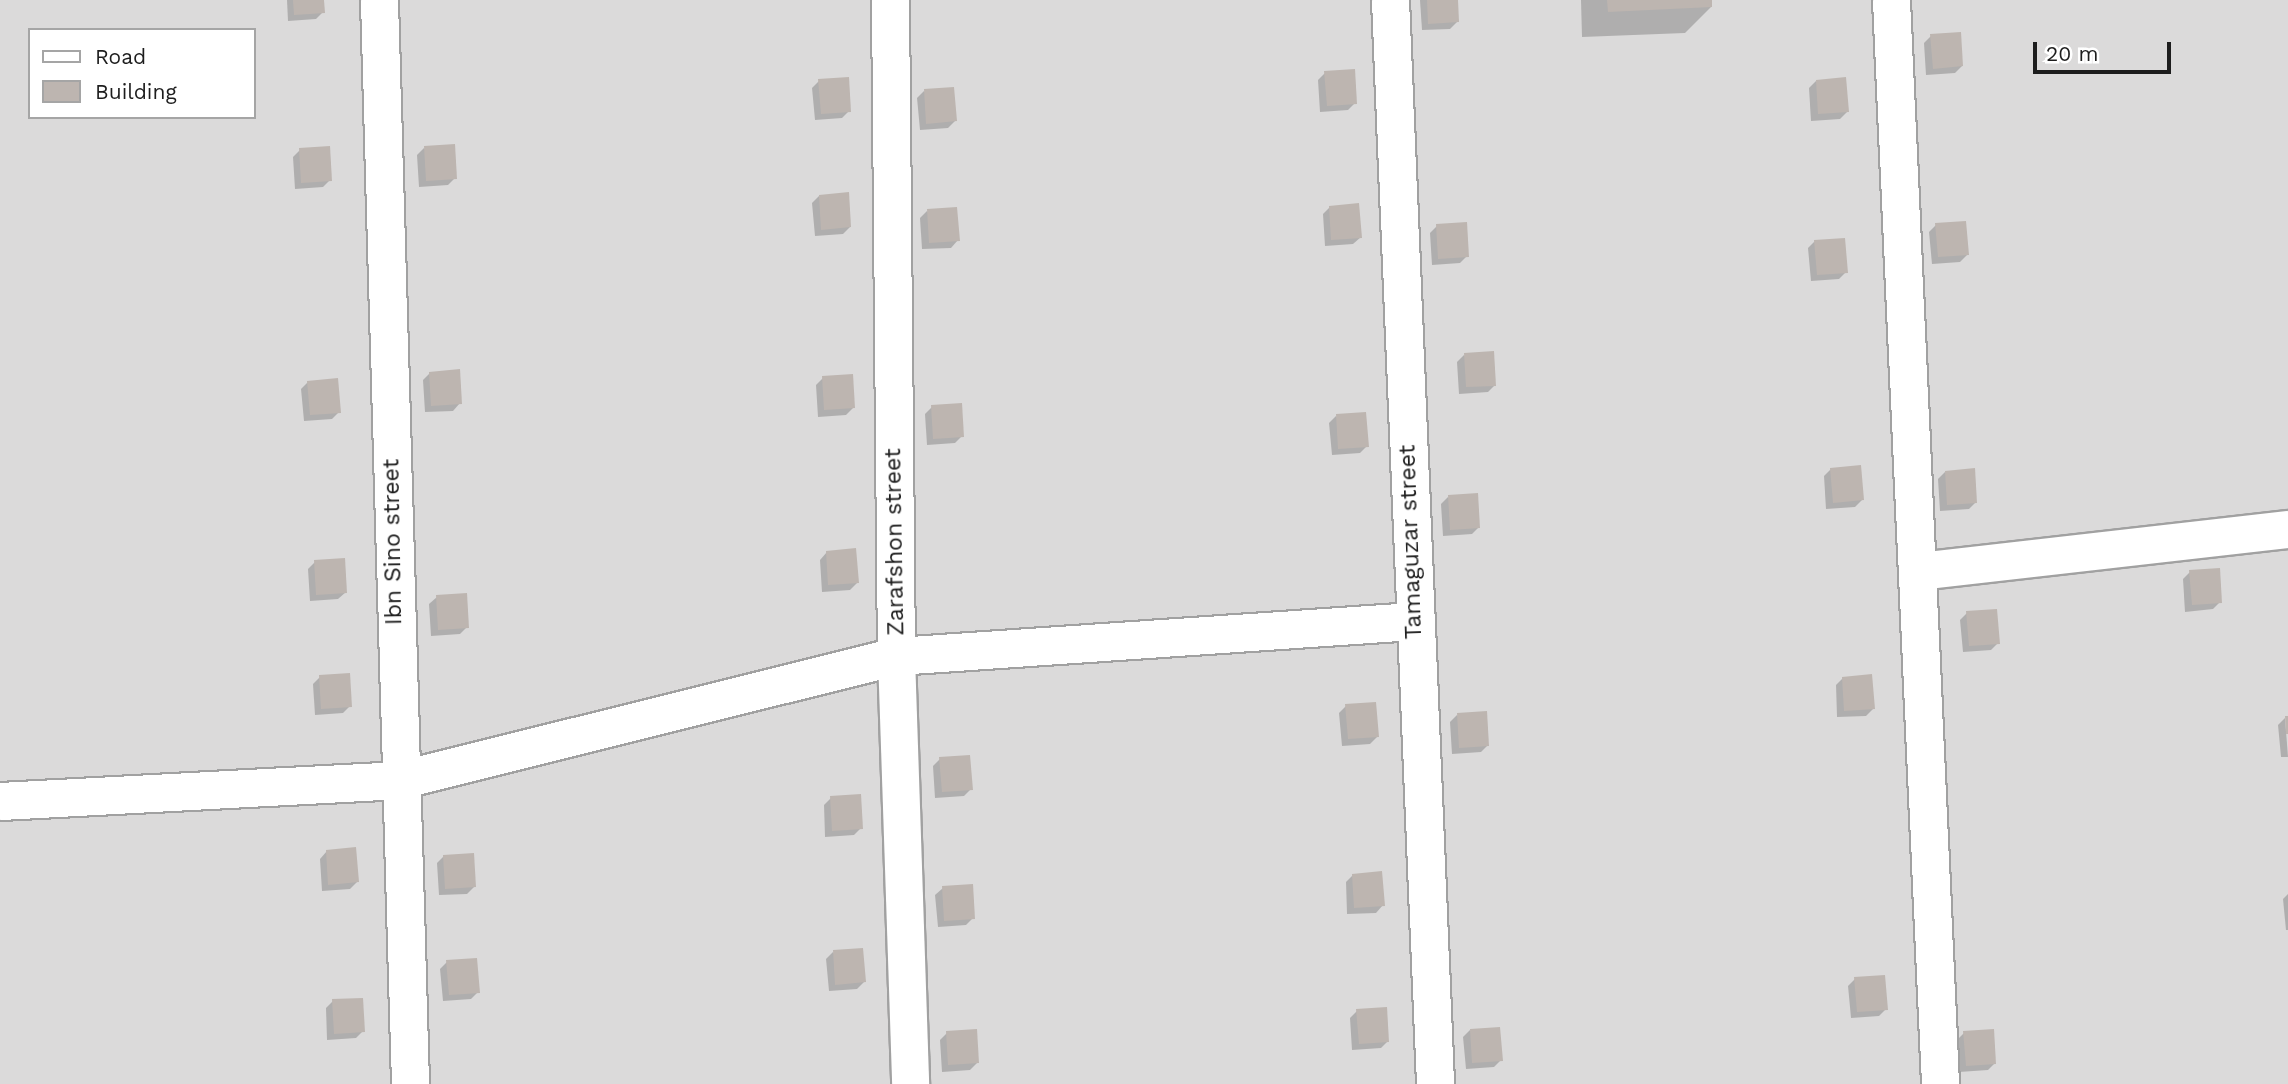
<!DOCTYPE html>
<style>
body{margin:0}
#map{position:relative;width:2288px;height:1084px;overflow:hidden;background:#ede9e3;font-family:"Work Sans",sans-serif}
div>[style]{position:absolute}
.residential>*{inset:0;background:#dbdada}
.shadow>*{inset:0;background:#0003}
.building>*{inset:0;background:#bdb5b0}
.roads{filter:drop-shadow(2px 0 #a1a1a1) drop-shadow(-2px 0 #a1a1a1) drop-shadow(0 2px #a1a1a1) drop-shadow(0 -2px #a1a1a1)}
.street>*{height:37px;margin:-18.5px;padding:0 18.5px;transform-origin:18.5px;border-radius:18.5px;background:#fff}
span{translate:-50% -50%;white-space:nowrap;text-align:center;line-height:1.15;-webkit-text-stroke:6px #fff;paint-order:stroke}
.street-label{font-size:23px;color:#1d1d1d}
.legend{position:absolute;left:28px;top:28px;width:228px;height:91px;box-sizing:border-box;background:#fff;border:2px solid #a5a5a5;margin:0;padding:9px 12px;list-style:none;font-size:21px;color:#1d1d1d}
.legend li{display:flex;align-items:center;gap:14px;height:35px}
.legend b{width:35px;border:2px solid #a5a5a5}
.scale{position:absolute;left:2033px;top:42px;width:138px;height:32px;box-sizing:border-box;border:4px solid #1d1d1d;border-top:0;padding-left:9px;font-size:21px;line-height:24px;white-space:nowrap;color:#1d1d1d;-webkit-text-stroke:5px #fff;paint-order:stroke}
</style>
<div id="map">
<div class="residential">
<i style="clip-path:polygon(evenodd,0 0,2288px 0,2288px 1084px,0 1084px,0 0,30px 30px,254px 30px,254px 117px,30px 117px,30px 30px)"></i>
</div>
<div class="shadow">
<i style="clip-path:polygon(287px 0,323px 0,323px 12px,316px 19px,288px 21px)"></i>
<i style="clip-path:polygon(1420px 0,1456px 0,1457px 22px,1450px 29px,1422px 30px)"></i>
<i style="clip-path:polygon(1581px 0,1710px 0,1711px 7px,1685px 33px,1582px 37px)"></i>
<i style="clip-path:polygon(1931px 36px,1962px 66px,1955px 73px,1926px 75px,1924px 43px)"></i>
<i style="clip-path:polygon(1325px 73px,1355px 103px,1348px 110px,1320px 112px,1318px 80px)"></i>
<i style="clip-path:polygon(819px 81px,849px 111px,842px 118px,815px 120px,812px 88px)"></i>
<i style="clip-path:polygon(1816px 81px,1847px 112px,1840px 119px,1811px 121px,1809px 88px)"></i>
<i style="clip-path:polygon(924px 91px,955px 121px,948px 128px,920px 130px,917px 98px)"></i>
<i style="clip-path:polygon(424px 148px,455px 178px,448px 185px,419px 187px,417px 155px)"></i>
<i style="clip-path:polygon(300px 150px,330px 180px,323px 187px,295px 189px,293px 157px)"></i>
<i style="clip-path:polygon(819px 196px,850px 227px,843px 234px,815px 236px,812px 203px)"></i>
<i style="clip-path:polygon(1330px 207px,1361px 237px,1353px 244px,1325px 246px,1323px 214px)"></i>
<i style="clip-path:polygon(927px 211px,958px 240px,951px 248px,922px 249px,920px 218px)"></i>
<i style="clip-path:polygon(1936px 225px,1967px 255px,1960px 262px,1932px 264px,1929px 232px)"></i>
<i style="clip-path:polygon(1437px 226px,1467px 256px,1460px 263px,1432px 265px,1430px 233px)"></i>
<i style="clip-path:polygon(1815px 241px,1846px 272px,1839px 279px,1811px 281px,1808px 248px)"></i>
<i style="clip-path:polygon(1464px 355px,1495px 385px,1488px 392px,1459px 394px,1457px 362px)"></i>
<i style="clip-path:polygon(430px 373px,460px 403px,453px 411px,425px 412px,423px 380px)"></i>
<i style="clip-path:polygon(823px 378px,853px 408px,846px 415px,818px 417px,816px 385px)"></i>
<i style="clip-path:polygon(308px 382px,339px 412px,332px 419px,304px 421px,301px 389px)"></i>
<i style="clip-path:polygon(932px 407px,962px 436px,955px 443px,927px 445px,925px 414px)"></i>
<i style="clip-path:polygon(1336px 416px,1367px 446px,1360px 453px,1332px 455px,1329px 423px)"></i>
<i style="clip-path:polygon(1831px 469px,1862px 500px,1855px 507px,1826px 509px,1824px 476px)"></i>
<i style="clip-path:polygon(1945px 472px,1976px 502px,1969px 509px,1940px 511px,1938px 479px)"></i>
<i style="clip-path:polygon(1448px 497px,1479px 527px,1472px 534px,1443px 536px,1441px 504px)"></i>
<i style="clip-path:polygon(827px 552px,857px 583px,850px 590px,822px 592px,820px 560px)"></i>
<i style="clip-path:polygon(315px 562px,346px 592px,338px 599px,310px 601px,308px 569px)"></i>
<i style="clip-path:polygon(2190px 572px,2220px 602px,2213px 609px,2185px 612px,2183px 579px)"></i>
<i style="clip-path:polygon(437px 597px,467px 627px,460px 634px,431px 636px,429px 604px)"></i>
<i style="clip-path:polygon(1967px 613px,1998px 643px,1991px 650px,1963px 652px,1960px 620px)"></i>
<i style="clip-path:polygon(320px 677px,350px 706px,343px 713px,315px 715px,313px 684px)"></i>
<i style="clip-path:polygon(1843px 678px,1873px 709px,1866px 716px,1837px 717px,1836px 685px)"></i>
<i style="clip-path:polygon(1346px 706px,1377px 737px,1370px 744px,1342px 746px,1339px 713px)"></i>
<i style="clip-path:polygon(1457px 715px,1488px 745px,1481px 752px,1452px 754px,1450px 722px)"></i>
<i style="clip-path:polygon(2285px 718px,2288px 757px,2281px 757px,2278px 725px)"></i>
<i style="clip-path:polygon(940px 759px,971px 789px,964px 796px,935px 798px,933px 766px)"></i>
<i style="clip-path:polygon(831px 798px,861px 828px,854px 835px,825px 837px,824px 805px)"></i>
<i style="clip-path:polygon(327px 851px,357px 882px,350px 889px,322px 891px,320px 859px)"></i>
<i style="clip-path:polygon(444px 856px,474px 887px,467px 894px,439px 895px,437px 863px)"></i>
<i style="clip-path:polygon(1353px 875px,1383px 905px,1376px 913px,1347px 914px,1346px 882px)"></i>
<i style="clip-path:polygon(943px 888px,973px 918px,966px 925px,938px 927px,935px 895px)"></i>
<i style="clip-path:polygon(2288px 894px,2288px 930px,2286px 930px,2283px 899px)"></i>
<i style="clip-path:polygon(833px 952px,864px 982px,857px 989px,829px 991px,826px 959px)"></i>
<i style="clip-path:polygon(447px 962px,478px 992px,471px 999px,443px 1001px,440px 969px)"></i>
<i style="clip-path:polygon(1855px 979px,1886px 1009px,1879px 1016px,1851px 1018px,1848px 986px)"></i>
<i style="clip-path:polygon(333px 1001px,363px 1031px,356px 1038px,327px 1040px,326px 1008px)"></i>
<i style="clip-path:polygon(1357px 1011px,1388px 1041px,1381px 1048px,1352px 1050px,1350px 1018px)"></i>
<i style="clip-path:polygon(1470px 1030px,1501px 1060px,1494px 1067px,1466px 1069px,1463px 1037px)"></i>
<i style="clip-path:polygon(947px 1033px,977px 1063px,970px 1070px,942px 1072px,940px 1040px)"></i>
<i style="clip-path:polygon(1964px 1033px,1995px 1063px,1988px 1070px,1959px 1072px,1957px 1040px)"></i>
</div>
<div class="building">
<i style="clip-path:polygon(293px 0,324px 0,325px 13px,294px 15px)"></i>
<i style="clip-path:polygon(1427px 0,1458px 0,1459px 22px,1428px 24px)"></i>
<i style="clip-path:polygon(1607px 0,1712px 0,1712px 7px,1608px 12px)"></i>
<i style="clip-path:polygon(1961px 32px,1963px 66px,1933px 69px,1930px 34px)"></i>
<i style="clip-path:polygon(1355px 69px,1357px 104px,1327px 106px,1324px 71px)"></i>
<i style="clip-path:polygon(849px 77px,851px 112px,821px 114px,818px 79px)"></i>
<i style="clip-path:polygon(1846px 77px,1849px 112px,1818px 114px,1816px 80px)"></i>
<i style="clip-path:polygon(954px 87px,957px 121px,926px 124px,924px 89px)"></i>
<i style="clip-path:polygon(455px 144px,457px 179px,426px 181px,424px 146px)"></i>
<i style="clip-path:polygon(330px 146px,332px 181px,301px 183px,299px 148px)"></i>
<i style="clip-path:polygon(849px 192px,851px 227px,821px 230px,819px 195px)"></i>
<i style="clip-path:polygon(1359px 203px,1362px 238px,1331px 240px,1329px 206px)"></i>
<i style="clip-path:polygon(957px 207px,960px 241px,929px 243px,927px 209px)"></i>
<i style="clip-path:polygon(1966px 221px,1969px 255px,1938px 257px,1935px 223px)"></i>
<i style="clip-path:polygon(1467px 222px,1469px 257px,1438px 259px,1436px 224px)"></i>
<i style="clip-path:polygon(1845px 238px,1848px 273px,1817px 275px,1814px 240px)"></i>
<i style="clip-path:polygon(1494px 351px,1496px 386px,1466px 387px,1464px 353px)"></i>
<i style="clip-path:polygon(460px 369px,462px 404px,431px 406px,429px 372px)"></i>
<i style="clip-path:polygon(853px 374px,855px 408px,824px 410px,822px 376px)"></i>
<i style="clip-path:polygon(338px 378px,341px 413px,310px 415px,307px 381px)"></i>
<i style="clip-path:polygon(962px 403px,964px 437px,933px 439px,931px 405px)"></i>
<i style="clip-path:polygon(1366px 412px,1369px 447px,1338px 449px,1336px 414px)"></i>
<i style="clip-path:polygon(1861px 465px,1864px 500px,1833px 503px,1830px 468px)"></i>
<i style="clip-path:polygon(1975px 468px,1977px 503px,1947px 505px,1945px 471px)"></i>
<i style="clip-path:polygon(1478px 493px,1480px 528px,1450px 530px,1448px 495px)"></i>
<i style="clip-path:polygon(856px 548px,859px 583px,828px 585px,826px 551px)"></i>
<i style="clip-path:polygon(345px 558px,347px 593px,316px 595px,314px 560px)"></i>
<i style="clip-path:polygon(2220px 568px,2222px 603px,2192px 605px,2189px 570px)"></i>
<i style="clip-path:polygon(467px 593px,469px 628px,438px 630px,436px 595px)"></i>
<i style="clip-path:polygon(1997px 609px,2000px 644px,1969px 646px,1966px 611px)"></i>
<i style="clip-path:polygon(350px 673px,352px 707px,321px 709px,319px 675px)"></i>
<i style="clip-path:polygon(1872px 674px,1875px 709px,1844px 711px,1842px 677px)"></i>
<i style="clip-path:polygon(1376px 702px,1379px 737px,1348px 739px,1345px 704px)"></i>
<i style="clip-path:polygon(1487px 711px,1489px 746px,1459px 748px,1457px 713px)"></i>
<i style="clip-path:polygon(2285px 716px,2288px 716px,2288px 734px,2286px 734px)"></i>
<i style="clip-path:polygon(970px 755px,973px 790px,942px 792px,939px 757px)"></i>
<i style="clip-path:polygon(861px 794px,863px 829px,832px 831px,830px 796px)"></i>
<i style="clip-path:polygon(356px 847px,359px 882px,328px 885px,326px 850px)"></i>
<i style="clip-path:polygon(474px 853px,476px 887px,445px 889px,443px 855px)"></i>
<i style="clip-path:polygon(1382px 871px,1385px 906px,1354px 908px,1352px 874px)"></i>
<i style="clip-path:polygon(973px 884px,975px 919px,944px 921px,942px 886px)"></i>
<i style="clip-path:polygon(863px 948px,866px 982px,835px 985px,833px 950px)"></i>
<i style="clip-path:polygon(477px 958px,480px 993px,449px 995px,446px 960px)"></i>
<i style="clip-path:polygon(1885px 975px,1888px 1010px,1857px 1012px,1854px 977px)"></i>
<i style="clip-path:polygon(363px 998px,365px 1032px,334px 1034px,332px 999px)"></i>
<i style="clip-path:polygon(1387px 1007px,1389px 1042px,1359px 1044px,1356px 1009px)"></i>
<i style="clip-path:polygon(1500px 1027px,1503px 1061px,1472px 1063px,1470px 1029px)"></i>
<i style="clip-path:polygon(977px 1029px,979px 1063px,948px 1065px,946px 1031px)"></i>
<i style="clip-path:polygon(1994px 1029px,1996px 1064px,1966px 1066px,1963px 1031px)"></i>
</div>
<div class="roads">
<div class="street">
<i style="left:379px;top:0;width:1084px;rotate:88.36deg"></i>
<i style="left:890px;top:0;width:656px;rotate:89.48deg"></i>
<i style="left:896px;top:656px;width:428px;rotate:88.1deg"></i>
<i style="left:1390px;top:0;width:1085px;rotate:87.62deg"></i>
<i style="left:1891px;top:0;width:1085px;rotate:87.41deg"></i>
<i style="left:1918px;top:571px;width:372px;rotate:-6.5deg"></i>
<i style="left:0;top:801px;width:400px;rotate:-3deg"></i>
<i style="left:399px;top:780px;width:512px;rotate:-14.01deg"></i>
<i style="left:896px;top:656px;width:519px;rotate:-3.87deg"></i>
</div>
</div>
<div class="street-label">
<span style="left:393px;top:542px;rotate:-91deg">Ibn Sino street</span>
<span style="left:895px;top:542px;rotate:-91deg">Zarafshon street</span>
<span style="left:1411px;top:542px;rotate:-92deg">Tamaguzar street</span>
</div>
<ul class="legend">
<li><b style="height:9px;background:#fff"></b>Road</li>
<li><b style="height:19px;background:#bdb5b0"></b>Building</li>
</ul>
<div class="scale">20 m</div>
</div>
